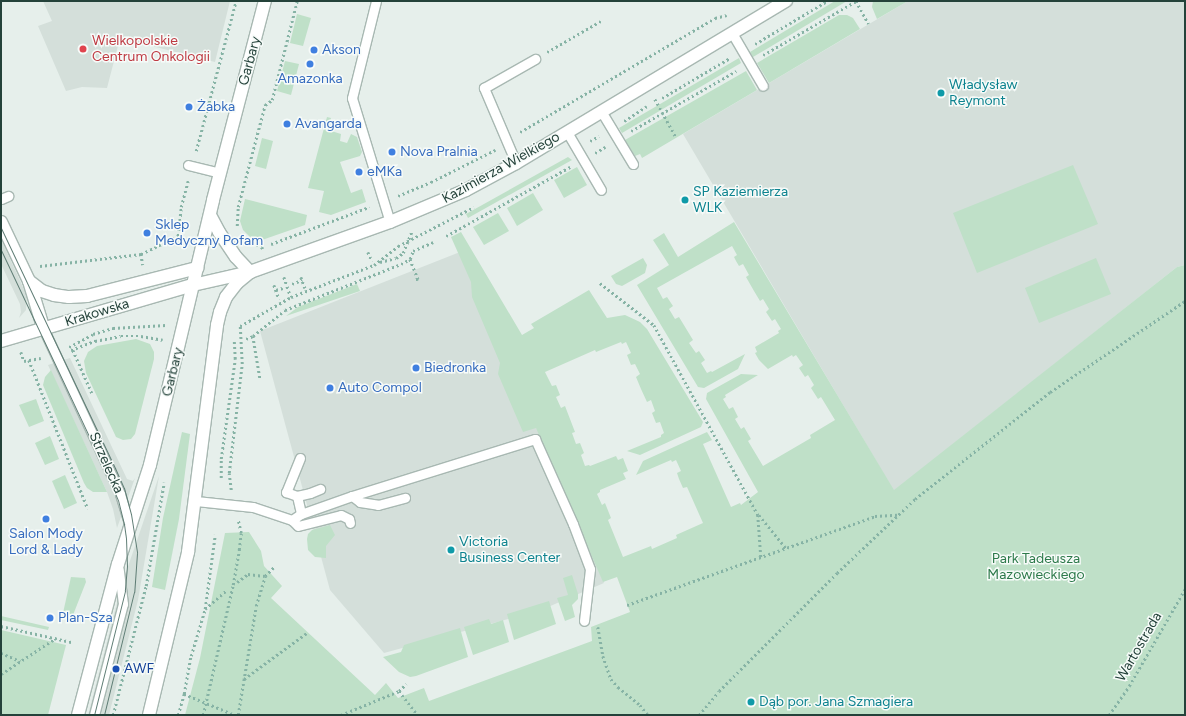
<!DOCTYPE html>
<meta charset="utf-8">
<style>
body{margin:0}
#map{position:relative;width:1186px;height:716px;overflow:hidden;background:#e6efeb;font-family:Figtree,sans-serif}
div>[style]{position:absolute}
.built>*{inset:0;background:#d4dfda}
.green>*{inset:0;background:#bfe0c8}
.path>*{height:2.5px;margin-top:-1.25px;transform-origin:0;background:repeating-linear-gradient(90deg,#86b3a5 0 2px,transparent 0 5px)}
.roads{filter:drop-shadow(1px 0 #a8b8b2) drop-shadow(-1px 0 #a8b8b2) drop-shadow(0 1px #a8b8b2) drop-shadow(0 -1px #a8b8b2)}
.lane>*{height:9px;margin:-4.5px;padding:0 4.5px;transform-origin:4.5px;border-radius:4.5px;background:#fff}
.street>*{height:12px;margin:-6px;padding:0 6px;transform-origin:6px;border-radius:6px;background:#fff}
.secondary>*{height:12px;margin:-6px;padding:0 6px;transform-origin:6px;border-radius:6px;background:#fff}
.tram>*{height:1px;margin:-0.5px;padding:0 0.5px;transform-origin:0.5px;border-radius:0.5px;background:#5f7d75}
.dots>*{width:11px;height:11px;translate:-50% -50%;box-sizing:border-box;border:2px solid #f7fbf9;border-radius:50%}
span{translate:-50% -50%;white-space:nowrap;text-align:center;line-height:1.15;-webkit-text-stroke:3px #f7fbf9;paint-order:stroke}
.health-label{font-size:14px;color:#be3a42}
.left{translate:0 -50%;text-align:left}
.shop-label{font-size:14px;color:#366cbe}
.street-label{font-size:14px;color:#24423a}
.culture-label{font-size:14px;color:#0d838f}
.park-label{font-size:14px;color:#2d7a4b}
.transit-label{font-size:14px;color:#164399}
.frame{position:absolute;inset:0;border:2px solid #24423a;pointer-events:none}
</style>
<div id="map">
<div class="built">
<i style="clip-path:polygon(43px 1px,230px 1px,215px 62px,120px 38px,107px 88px,82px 87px,66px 91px,38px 26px,52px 21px)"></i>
<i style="clip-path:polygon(908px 1px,1185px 1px,1185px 265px,1177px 267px,894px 491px,683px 134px)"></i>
<i style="clip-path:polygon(1px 239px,27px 296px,26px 310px,19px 318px,21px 312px,20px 304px,1px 264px)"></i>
<i style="clip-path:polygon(460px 252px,604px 583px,541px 610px,384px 653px,330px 590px,260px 331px)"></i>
<i style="clip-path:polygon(70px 358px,127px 479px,133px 481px,135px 478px,117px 528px,113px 509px,107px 492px,48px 365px)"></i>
<i style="clip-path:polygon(159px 476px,138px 600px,109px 715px,88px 715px,121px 587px)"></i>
</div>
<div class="green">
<i style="clip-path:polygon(835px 1px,847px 1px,753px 57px,750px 52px)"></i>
<i style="clip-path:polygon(873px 1px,908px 1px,877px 19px,872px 7px)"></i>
<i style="clip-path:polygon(297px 14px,311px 18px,303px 46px,290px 43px)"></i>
<i style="clip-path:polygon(839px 15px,847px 15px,853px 18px,860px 29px,769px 83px,757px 63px)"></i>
<i style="clip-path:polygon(739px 58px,741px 63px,622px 133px,619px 128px)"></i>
<i style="clip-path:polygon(285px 61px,299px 64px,291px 95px,277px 91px)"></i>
<i style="clip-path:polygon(746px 71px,757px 90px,642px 158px,640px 154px,635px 156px,625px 140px)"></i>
<i style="clip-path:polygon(327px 117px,331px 118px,328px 130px,341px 134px,340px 141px,347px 143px,351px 134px,357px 137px,362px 152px,360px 156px,340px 162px,351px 193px,362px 189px,366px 202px,331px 215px,319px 212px,324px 191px,308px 188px)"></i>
<i style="clip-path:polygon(262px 138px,273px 141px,266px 169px,255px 166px)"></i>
<i style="clip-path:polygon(568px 157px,572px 160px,468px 218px,466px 214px)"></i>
<i style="clip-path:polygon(1073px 165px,1098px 224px,977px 273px,953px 213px)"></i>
<i style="clip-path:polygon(577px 167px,587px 185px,564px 198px,554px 180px)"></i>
<i style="clip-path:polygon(533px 193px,543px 210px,517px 226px,507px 208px)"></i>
<i style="clip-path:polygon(245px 199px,307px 215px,305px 225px,262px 240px,251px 238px,243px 230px,240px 221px)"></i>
<i style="clip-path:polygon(498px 213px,509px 231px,484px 245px,473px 227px)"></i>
<i style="clip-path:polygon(734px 222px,894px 490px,1177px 267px,1185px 265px,1185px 715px,185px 715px,200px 658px,225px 533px,249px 532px,261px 551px,264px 566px,282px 586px,271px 598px,375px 695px,386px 683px,398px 698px,424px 688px,429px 701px,592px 641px,591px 627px,630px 612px,617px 577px,603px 582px,536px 428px,523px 432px,498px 374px,500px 363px,472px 297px,471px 282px,451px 237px,461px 232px,522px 335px,534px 328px,531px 324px,589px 290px,607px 318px,625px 315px,640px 322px,647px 329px,703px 422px,701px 427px,640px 455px,627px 451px,661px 437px,661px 435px,664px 433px,660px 422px,656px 423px,652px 413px,655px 411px,651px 400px,647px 402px,641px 389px,636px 377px,640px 374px,635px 364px,631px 365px,627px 355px,631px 353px,626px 342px,622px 344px,621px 342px,596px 352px,595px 350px,545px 372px,552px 386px,556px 385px,560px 395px,556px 397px,561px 408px,565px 406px,575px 432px,572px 433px,576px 444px,580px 443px,584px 453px,581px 455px,585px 466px,589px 465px,590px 466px,616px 456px,618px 460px,623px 458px,628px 471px,623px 473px,626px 479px,600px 490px,600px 492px,597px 494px,602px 505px,605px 503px,611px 518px,608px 520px,623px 557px,651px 546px,652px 549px,677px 538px,676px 535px,703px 523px,687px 487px,683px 488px,679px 479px,677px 473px,681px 471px,676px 460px,672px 462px,671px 460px,636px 475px,643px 461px,707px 432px,712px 440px,703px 444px,731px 507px,740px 503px,741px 505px,758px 492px,706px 399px,707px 393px,741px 374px,758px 375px,725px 395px,726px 397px,723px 399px,729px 409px,733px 407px,738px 417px,735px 419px,741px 429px,744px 427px,751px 439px,748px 441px,763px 466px,811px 438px,810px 435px,835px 420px,821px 397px,818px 399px,811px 388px,814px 385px,808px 375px,805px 377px,799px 368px,803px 365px,796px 355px,793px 357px,792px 355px,768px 369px,759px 360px,755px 353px,757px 352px,755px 347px,779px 333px,778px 331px,781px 329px,775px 319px,772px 321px,766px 312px,769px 309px,763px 299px,760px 301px,754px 291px,746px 277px,749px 275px,743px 264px,739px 266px,736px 261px,734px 257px,737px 255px,732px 246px,657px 288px,663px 299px,667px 297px,673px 306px,669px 309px,675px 319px,679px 317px,693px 340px,689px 343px,696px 353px,699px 351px,705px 360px,701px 363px,707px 373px,711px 371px,712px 372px,745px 354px,738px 369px,704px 388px,698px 387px,637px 285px,669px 265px,653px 240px,664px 233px,678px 257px)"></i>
<i style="clip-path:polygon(643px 258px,647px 265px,645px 273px,622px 286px,616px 284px,611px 276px)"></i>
<i style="clip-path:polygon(1096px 258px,1111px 294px,1039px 323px,1025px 288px)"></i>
<i style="clip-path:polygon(357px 284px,360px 291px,286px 316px,298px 307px)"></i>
<i style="clip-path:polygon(136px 339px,150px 344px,154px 352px,154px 359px,135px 434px,131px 439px,123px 440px,116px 437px,86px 373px,84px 361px,88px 352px,97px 346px)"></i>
<i style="clip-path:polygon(51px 370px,107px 492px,93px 492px,87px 488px,84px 483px,43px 385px,45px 377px)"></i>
<i style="clip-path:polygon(36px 399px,44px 421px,29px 427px,19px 405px)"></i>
<i style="clip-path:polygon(182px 432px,190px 434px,179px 519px,165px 590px,152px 587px,163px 518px)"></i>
<i style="clip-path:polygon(50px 436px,59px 459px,45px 465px,35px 443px)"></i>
<i style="clip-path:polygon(65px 475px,77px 503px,64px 509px,52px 481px)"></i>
<i style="clip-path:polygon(330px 525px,335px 535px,326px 546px,326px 558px,315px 557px,308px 550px,307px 539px,308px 534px,312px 530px)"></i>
<i style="clip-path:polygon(572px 575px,578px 594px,578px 599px,572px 605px,575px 617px,565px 621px,557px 598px,568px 595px,563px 578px)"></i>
<i style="clip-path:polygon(71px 577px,85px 578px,86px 582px,73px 615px,63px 613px)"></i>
<i style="clip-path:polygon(549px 601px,556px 624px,514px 640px,507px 614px)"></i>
<i style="clip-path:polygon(1px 616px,49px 627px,48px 630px,1px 620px)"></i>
<i style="clip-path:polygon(489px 619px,491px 624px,503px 620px,509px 642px,473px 655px,464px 627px)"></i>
<i style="clip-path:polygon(460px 628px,468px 657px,416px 676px,410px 677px,399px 672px,383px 657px,401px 652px,404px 645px)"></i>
<i style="clip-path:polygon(1px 630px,66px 645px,48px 715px,1px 715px)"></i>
</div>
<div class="path">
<i style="left:856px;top:1px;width:26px;rotate:61deg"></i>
<i style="left:755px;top:44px;width:84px;rotate:-30.8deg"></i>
<i style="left:547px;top:52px;width:62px;rotate:-29.9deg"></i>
<i style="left:763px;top:55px;width:108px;rotate:-30.1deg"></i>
<i style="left:662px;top:98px;width:79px;rotate:-30.5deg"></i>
<i style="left:655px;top:99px;width:43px;rotate:61.1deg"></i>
<i style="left:624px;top:121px;width:27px;rotate:-33deg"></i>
<i style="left:631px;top:131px;width:121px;rotate:-29.7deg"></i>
<i style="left:520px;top:132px;width:226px;rotate:-30.3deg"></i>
<i style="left:715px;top:18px;width:12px;rotate:-14deg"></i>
<i style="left:590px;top:141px;width:10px;rotate:-29deg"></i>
<i style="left:196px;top:151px;width:155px;rotate:-75.1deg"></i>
<i style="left:595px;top:153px;width:12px;rotate:-31deg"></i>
<i style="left:398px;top:196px;width:36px;rotate:-23deg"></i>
<i style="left:431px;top:182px;width:72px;rotate:-26.6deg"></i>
<i style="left:237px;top:226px;width:19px;rotate:-87deg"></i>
<i style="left:238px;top:207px;width:106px;rotate:-75.2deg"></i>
<i style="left:265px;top:105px;width:9px;rotate:-36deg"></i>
<i style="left:272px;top:100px;width:102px;rotate:-75.8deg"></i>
<i style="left:446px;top:236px;width:142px;rotate:-29.1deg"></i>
<i style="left:247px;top:241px;width:16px;rotate:22deg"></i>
<i style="left:262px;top:247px;width:2px;rotate:63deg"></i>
<i style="left:271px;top:244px;width:105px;rotate:-20.7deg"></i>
<i style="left:368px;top:252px;width:10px;rotate:66deg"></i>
<i style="left:141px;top:254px;width:11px;rotate:80deg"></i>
<i style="left:410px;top:259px;width:22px;rotate:68deg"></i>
<i style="left:418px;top:279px;width:4px;rotate:153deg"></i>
<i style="left:380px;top:262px;width:16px;rotate:-14deg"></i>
<i style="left:396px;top:258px;width:9px;rotate:-36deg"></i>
<i style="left:403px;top:253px;width:24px;rotate:-68deg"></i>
<i style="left:40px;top:266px;width:102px;rotate:-6.8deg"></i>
<i style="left:141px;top:254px;width:41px;rotate:-25.9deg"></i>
<i style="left:178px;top:236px;width:29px;rotate:-84deg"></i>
<i style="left:181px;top:207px;width:27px;rotate:-75deg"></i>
<i style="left:284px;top:277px;width:21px;rotate:71deg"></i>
<i style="left:301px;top:277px;width:12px;rotate:70deg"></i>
<i style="left:600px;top:283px;width:68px;rotate:37.9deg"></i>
<i style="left:654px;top:325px;width:217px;rotate:61.3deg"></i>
<i style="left:758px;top:515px;width:42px;rotate:85.9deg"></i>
<i style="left:292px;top:284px;width:11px;rotate:-22deg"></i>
<i style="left:274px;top:285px;width:15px;rotate:70deg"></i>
<i style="left:276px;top:290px;width:7px;rotate:-16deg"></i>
<i style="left:253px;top:336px;width:43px;rotate:80.5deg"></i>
<i style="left:246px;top:339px;width:8px;rotate:-23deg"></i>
<i style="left:253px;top:336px;width:41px;rotate:-39.1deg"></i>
<i style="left:285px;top:310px;width:125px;rotate:-21.6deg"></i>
<i style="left:401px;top:264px;width:10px;rotate:-29deg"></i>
<i style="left:410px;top:259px;width:9px;rotate:-69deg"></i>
<i style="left:413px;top:251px;width:22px;rotate:-24deg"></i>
<i style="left:69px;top:347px;width:27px;rotate:-28deg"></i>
<i style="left:93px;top:334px;width:21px;rotate:-17deg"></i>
<i style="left:113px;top:328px;width:53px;rotate:-3.2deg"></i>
<i style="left:71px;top:350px;width:26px;rotate:-21deg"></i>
<i style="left:95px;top:341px;width:26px;rotate:-11deg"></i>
<i style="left:121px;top:336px;width:20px"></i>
<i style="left:141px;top:336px;width:22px;rotate:10deg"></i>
<i style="left:73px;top:350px;width:47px;rotate:66.2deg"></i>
<i style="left:21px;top:352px;width:9px;rotate:72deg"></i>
<i style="left:24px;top:361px;width:17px;rotate:-10deg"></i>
<i style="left:29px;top:360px;width:160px;rotate:68.4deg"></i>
<i style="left:221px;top:478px;width:19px;rotate:-90deg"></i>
<i style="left:221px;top:459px;width:101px;rotate:-82deg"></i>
<i style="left:235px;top:359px;width:18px;rotate:-93deg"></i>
<i style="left:231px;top:490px;width:17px;rotate:-97deg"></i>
<i style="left:229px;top:473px;width:110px;rotate:-83.2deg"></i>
<i style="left:242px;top:364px;width:38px;rotate:-93deg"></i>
<i style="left:240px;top:326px;width:59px;rotate:-29.6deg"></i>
<i style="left:291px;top:297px;width:89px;rotate:-21.1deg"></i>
<i style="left:374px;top:265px;width:31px;rotate:-38deg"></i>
<i style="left:398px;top:246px;width:85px;rotate:-27.2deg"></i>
<i style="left:759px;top:515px;width:43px;rotate:50.7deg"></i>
<i style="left:237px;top:582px;width:14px;rotate:-36deg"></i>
<i style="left:248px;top:574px;width:17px;rotate:7deg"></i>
<i style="left:627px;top:605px;width:263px;rotate:-19.7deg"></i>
<i style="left:875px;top:516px;width:22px;rotate:-3deg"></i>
<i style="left:205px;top:609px;width:29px;rotate:-41deg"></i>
<i style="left:1px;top:626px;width:72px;rotate:12.9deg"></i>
<i style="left:598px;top:627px;width:29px;rotate:80deg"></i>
<i style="left:603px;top:656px;width:24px;rotate:71deg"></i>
<i style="left:611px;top:679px;width:11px;rotate:49deg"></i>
<i style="left:618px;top:687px;width:28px;rotate:39deg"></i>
<i style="left:640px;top:705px;width:13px;rotate:51deg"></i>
<i style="left:1px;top:653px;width:21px;rotate:23deg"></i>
<i style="left:1px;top:674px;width:66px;rotate:-33.2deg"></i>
<i style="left:244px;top:679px;width:79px;rotate:-36.3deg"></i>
<i style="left:399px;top:691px;width:31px;rotate:52deg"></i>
<i style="left:184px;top:694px;width:55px;rotate:22.4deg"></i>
<i style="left:113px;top:715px;width:133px;rotate:-75.7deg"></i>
<i style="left:146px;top:586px;width:105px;rotate:-80.1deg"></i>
<i style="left:178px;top:715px;width:22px;rotate:-74deg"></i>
<i style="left:184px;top:694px;width:39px;rotate:-80deg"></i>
<i style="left:191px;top:656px;width:49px;rotate:-73.4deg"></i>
<i style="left:205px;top:609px;width:75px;rotate:-82.3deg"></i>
<i style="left:203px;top:715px;width:133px;rotate:-77deg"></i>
<i style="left:233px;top:585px;width:36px;rotate:-80deg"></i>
<i style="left:239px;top:550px;width:17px;rotate:-83deg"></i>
<i style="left:241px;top:533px;width:13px;rotate:-103deg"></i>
<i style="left:238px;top:715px;width:110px;rotate:-80.6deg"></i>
<i style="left:256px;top:606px;width:31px;rotate:-73deg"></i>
<i style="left:265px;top:576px;width:14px;rotate:-45deg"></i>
<i style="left:341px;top:715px;width:63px;rotate:-22.5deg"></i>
<i style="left:399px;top:691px;width:10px;rotate:-45deg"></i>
<i style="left:699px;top:715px;width:31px;rotate:-50deg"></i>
<i style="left:719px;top:691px;width:167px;rotate:-45deg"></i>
<i style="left:837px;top:573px;width:108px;rotate:-43.5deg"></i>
<i style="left:915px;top:499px;width:172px;rotate:-38.4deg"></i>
<i style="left:1050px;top:392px;width:163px;rotate:-34deg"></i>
<i style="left:1109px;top:715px;width:35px;rotate:-55deg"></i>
<i style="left:1129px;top:686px;width:112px;rotate:-60deg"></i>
</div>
<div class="roads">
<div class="lane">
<i style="left:376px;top:1px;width:100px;rotate:103.9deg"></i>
<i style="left:352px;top:98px;width:130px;rotate:73deg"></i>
<i style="left:732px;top:33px;width:61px;rotate:59.7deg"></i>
<i style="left:601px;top:111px;width:62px;rotate:58.9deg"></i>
<i style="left:567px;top:132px;width:67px;rotate:59.6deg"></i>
<i style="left:516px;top:163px;width:82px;rotate:-113.1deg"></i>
<i style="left:484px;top:88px;width:59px;rotate:-29.6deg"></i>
<i style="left:188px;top:165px;width:33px;rotate:14deg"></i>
<i style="left:1px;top:199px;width:8px;rotate:-23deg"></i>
<i style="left:44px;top:330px;width:181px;rotate:65.1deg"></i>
<i style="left:120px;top:494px;width:34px;rotate:73deg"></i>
<i style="left:300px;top:458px;width:37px;rotate:112deg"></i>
<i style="left:286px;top:492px;width:12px;rotate:20deg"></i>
<i style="left:297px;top:496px;width:18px;rotate:77deg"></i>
<i style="left:297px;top:496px;width:13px;rotate:-13deg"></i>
<i style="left:310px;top:493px;width:11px;rotate:-22deg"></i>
<i style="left:352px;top:496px;width:10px;rotate:37deg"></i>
<i style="left:360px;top:502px;width:18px;rotate:9deg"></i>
<i style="left:378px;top:505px;width:28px;rotate:-15deg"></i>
<i style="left:196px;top:501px;width:57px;rotate:6deg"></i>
<i style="left:253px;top:507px;width:41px;rotate:18.4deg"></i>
<i style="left:292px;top:520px;width:8px;rotate:45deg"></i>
<i style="left:298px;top:526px;width:44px;rotate:-14.3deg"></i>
<i style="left:341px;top:515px;width:9px;rotate:27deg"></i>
<i style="left:349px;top:519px;width:4px;rotate:76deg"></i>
<i style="left:292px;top:520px;width:11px;rotate:-34deg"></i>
<i style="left:301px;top:514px;width:54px;rotate:-19.4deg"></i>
<i style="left:352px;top:496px;width:192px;rotate:-17.3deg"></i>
<i style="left:535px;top:439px;width:93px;rotate:65.9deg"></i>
<i style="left:573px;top:524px;width:48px;rotate:69.3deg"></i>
<i style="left:590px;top:569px;width:52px;rotate:96.6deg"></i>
<i style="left:94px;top:715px;width:115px;rotate:-75.4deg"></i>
<i style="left:123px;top:604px;width:35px;rotate:-97deg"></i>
</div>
<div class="street">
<i style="left:1px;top:222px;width:65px;rotate:64.6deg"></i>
<i style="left:29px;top:281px;width:51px;rotate:73deg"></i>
<i style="left:29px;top:281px;width:16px;rotate:38deg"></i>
<i style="left:42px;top:291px;width:13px;rotate:18deg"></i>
<i style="left:54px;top:295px;width:15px;rotate:8deg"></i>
<i style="left:69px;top:297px;width:18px;rotate:-3deg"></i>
<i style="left:87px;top:296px;width:114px;rotate:-14.3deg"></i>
<i style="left:1px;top:341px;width:200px;rotate:-16.3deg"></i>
<i style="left:193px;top:285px;width:58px;rotate:-12.8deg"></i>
</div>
<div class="secondary">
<i style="left:210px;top:215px;width:19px;rotate:62deg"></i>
<i style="left:219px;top:232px;width:30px;rotate:56deg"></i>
<i style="left:236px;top:257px;width:21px;rotate:47deg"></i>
<i style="left:78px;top:715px;width:156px;rotate:-75.2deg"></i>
<i style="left:118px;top:564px;width:104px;rotate:-72.1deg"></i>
<i style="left:150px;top:465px;width:272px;rotate:-76.6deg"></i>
<i style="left:213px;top:200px;width:206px;rotate:-75.4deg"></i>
<i style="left:149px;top:715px;width:168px;rotate:-76.5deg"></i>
<i style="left:188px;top:552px;width:229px;rotate:-82.7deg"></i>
<i style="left:217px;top:325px;width:13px;rotate:-77deg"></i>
<i style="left:220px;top:312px;width:16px;rotate:-68deg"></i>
<i style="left:226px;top:297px;width:18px;rotate:-52deg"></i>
<i style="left:237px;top:283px;width:17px;rotate:-40deg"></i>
<i style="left:250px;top:272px;width:149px;rotate:-19.7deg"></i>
<i style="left:390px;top:222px;width:82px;rotate:-22.8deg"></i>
<i style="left:466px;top:190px;width:57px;rotate:-28.4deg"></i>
<i style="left:516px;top:163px;width:315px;rotate:-31deg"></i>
</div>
</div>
<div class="tram">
<i style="left:1px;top:228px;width:266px;rotate:64.6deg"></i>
<i style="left:115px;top:468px;width:22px;rotate:66deg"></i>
<i style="left:124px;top:488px;width:27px;rotate:75deg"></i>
<i style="left:131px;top:514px;width:39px;rotate:81deg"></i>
<i style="left:137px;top:553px;width:39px;rotate:94deg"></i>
<i style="left:134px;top:592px;width:127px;rotate:103.7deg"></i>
<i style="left:1px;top:250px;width:246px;rotate:64.7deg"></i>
<i style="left:106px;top:472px;width:30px;rotate:67deg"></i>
<i style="left:118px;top:500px;width:25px;rotate:76deg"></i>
<i style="left:124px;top:524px;width:14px;rotate:82deg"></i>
<i style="left:126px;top:538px;width:28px;rotate:88deg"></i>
<i style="left:127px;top:566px;width:25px;rotate:95deg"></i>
<i style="left:125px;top:591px;width:128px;rotate:104deg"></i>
</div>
<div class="dots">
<i style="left:83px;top:49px;background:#e0444e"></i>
<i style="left:314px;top:50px;background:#3f7fe0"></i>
<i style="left:310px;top:64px;background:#3f7fe0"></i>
<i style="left:941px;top:93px;background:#0f9aa8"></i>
<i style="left:189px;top:107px;background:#3f7fe0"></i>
<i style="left:287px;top:124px;background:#3f7fe0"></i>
<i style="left:392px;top:152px;background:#3f7fe0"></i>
<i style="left:359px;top:172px;background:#3f7fe0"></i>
<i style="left:685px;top:200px;background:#0f9aa8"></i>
<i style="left:147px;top:233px;background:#3f7fe0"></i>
<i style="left:416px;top:368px;background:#3f7fe0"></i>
<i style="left:330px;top:388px;background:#3f7fe0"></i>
<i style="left:46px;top:519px;background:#3f7fe0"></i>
<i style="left:451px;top:550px;background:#0f9aa8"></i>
<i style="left:50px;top:618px;background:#3f7fe0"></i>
<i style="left:116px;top:669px;background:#1a4fb4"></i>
<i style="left:751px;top:702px;background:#0f9aa8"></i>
</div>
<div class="health-label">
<span class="left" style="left:92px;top:49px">Wielkopolskie<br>Centrum Onkologii</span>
</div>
<div class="shop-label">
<span class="left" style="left:322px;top:50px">Akson</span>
<span style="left:310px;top:79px">Amazonka</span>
<span class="left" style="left:197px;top:107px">Żabka</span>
<span class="left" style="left:295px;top:124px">Avangarda</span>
<span class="left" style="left:400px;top:152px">Nova Pralnia</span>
<span class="left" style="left:367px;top:172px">eMKa</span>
<span class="left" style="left:155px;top:233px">Sklep<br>Medyczny Pofam</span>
<span class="left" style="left:424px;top:368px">Biedronka</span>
<span class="left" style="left:338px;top:388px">Auto Compol</span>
<span style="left:46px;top:542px">Salon Mody<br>Lord &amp; Lady</span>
<span class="left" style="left:58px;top:618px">Plan-Sza</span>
</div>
<div class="street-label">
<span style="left:250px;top:61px;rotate:-75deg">Garbary</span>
<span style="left:501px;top:168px;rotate:-29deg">Kazimierza Wielkiego</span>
<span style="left:97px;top:313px;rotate:-17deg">Krakowska</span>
<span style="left:173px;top:372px;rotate:-76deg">Garbary</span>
<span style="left:106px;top:463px;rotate:66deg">Strzelecka</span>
<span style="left:1139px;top:647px;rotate:-60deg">Wartostrada</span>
</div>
<div class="culture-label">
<span class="left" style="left:949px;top:93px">Władysław<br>Reymont</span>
<span class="left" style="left:693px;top:200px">SP Kaziemierza<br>WLK</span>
<span class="left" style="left:459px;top:550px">Victoria<br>Business Center</span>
<span class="left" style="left:759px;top:702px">Dąb por. Jana Szmagiera</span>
</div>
<div class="park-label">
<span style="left:1036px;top:567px">Park Tadeusza<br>Mazowieckiego</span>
</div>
<div class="transit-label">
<span class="left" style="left:124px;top:669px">AWF</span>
</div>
<div class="frame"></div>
</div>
